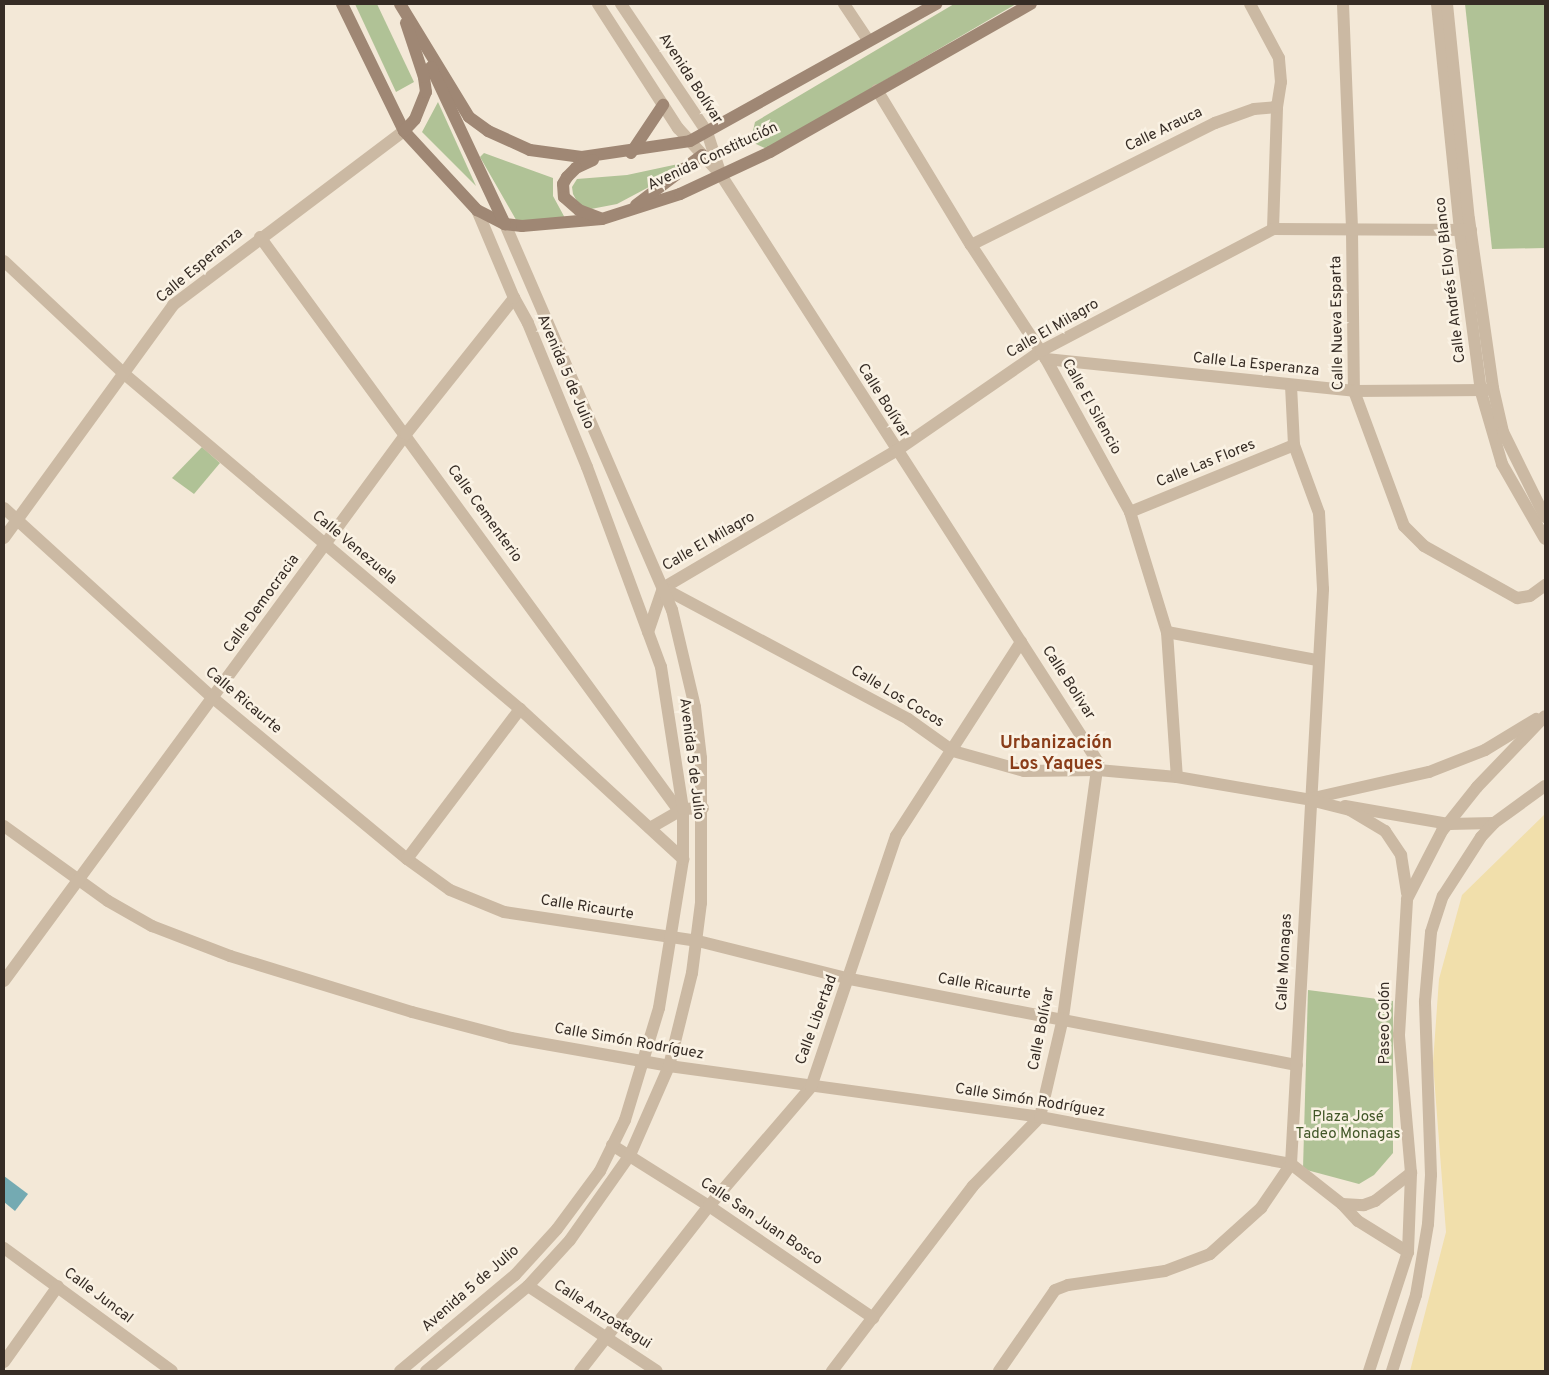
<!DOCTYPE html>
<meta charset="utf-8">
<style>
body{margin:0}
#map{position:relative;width:1549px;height:1375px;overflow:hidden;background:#f3e8d7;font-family:Overpass,sans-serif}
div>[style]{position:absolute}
.green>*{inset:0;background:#b0c296}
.sand>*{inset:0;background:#f1dfab}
.water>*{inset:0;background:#74aab2}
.minor>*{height:12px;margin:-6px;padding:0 6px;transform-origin:6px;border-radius:6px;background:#cbb9a3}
.tertiary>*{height:12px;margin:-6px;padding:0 6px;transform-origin:6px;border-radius:6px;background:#cbb9a3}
.secondary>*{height:12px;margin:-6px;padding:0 6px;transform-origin:6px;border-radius:6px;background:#9f8774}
span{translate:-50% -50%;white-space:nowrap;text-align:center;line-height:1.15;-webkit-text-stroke:5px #faf2e4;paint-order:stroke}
.street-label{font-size:15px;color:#362c25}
.park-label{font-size:15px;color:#415627}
.quarter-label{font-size:18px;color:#8a3d19;font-weight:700}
.frame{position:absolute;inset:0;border:5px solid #362c25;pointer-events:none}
</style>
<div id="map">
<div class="green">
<i style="clip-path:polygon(355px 4px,377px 4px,414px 82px,396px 92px)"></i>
<i style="clip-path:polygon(954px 4px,1016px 4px,767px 149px,756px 144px,752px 135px,755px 122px)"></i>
<i style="clip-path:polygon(1465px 4px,1545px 4px,1545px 248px,1492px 249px)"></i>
<i style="clip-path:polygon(438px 102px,476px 186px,422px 132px)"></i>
<i style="clip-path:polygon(484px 153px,553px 178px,553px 196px,565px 218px,519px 225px,480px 157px)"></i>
<i style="clip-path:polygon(683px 163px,664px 179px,617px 204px,591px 209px,579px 205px,573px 194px,572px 187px,577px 179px,627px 175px)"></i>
<i style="clip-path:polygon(202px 447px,220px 463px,194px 494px,172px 478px)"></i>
<i style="clip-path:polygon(1308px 990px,1393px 1001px,1393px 1153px,1374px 1175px,1359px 1184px,1303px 1169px)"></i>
</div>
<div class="sand">
<i style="clip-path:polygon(1545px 814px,1545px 1371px,1410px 1371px,1446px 1232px,1433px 1063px,1439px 979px,1462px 895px)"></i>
</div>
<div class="water">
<i style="clip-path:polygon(4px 1176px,28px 1194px,15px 1211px,4px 1202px)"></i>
</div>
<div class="minor">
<i style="left:844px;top:4px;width:43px;rotate:56.3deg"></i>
<i style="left:1343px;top:4px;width:228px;rotate:87.7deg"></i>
<i style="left:1352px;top:232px;width:159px;rotate:89.3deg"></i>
<i style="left:1354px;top:391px;width:144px;rotate:69.7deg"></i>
<i style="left:1404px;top:526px;width:28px;rotate:45deg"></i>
<i style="left:1424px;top:546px;width:107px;rotate:29.2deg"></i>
<i style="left:1517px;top:598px;width:13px;rotate:-9deg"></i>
<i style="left:1530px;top:596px;width:19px;rotate:-36deg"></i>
<i style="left:1437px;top:4px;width:229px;rotate:84.2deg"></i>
<i style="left:1460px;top:232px;width:161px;rotate:82.5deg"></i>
<i style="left:1481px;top:392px;width:75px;rotate:73.7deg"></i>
<i style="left:1502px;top:464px;width:86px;rotate:60.2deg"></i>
<i style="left:1447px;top:4px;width:216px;rotate:84.2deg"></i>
<i style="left:1469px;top:219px;width:171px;rotate:81.9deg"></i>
<i style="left:1493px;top:388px;width:45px;rotate:77.2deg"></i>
<i style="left:1503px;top:432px;width:95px;rotate:63.7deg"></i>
<i style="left:877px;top:90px;width:181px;rotate:58.8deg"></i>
<i style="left:971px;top:245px;width:136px;rotate:56.7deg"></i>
<i style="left:1046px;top:359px;width:175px;rotate:61.2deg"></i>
<i style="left:1130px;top:512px;width:126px;rotate:72.9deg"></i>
<i style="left:1167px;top:632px;width:145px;rotate:86.1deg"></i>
<i style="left:721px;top:175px;width:698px;rotate:57.29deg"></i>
<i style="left:1098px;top:762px;width:258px;rotate:97.8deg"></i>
<i style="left:1063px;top:1018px;width:102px;rotate:103.1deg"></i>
<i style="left:1040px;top:1117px;width:96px;rotate:134.2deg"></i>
<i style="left:973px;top:1186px;width:233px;rotate:127.3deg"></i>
<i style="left:1273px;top:229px;width:122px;rotate:-88.1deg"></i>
<i style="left:260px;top:237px;width:711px;rotate:53.87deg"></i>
<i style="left:971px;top:245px;width:273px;rotate:-26.6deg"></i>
<i style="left:1215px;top:123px;width:41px;rotate:-19.7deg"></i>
<i style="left:1254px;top:109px;width:23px;rotate:-5deg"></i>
<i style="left:1277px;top:107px;width:25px;rotate:-81deg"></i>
<i style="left:1281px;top:82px;width:24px;rotate:-95deg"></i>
<i style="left:1279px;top:58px;width:61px;rotate:-118.2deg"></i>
<i style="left:4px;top:261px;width:162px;rotate:43.2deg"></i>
<i style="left:122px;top:372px;width:522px;rotate:40.26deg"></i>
<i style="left:520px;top:709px;width:222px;rotate:42.6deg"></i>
<i style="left:1046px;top:359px;width:310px;rotate:5.9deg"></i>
<i style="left:1354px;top:391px;width:133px;rotate:-0.4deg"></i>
<i style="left:4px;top:508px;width:282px;rotate:42.3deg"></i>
<i style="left:213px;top:698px;width:252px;rotate:39.7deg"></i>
<i style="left:407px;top:859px;width:53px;rotate:35.8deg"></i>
<i style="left:450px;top:890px;width:58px;rotate:22.2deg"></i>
<i style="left:504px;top:912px;width:196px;rotate:8.5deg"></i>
<i style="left:698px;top:941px;width:157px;rotate:14deg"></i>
<i style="left:850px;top:979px;width:455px;rotate:10.9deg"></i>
<i style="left:1130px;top:512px;width:177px;rotate:-22.2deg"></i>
<i style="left:4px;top:538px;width:288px;rotate:-54deg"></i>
<i style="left:173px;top:305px;width:289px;rotate:-37deg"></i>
<i style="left:663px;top:588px;width:270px;rotate:-30.5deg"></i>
<i style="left:896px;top:451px;width:176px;rotate:-34.6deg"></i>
<i style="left:1041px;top:351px;width:262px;rotate:-27.7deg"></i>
<i style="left:1273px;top:229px;width:198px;rotate:0.3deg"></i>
<i style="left:663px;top:588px;width:278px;rotate:28.1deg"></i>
<i style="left:908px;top:719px;width:55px;rotate:35.4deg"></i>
<i style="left:953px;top:751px;width:74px;rotate:15.7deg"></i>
<i style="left:1024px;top:771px;width:74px;rotate:-0.8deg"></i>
<i style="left:1098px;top:770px;width:79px;rotate:5.1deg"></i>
<i style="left:1177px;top:777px;width:142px;rotate:9.7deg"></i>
<i style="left:648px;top:632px;width:46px;rotate:-71.2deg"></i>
<i style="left:1167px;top:632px;width:153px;rotate:10.6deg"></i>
<i style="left:1345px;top:806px;width:106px;rotate:9.8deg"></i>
<i style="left:1449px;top:824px;width:45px;rotate:-1.3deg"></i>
<i style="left:4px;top:826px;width:128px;rotate:35.8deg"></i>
<i style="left:108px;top:901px;width:51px;rotate:29.6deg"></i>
<i style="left:152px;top:926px;width:84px;rotate:21deg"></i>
<i style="left:230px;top:956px;width:190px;rotate:17.1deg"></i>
<i style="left:412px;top:1012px;width:102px;rotate:14.7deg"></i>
<i style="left:511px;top:1038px;width:160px;rotate:10deg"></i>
<i style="left:669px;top:1066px;width:374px;rotate:7.8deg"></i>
<i style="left:1040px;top:1117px;width:255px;rotate:10.6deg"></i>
<i style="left:1291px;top:1164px;width:65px;rotate:38.1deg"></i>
<i style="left:1342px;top:1204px;width:23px;rotate:47deg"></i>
<i style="left:1358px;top:1221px;width:59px;rotate:31.8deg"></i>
<i style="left:650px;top:828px;width:38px;rotate:-30deg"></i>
<i style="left:683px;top:809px;width:20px;rotate:-3deg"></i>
<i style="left:407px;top:859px;width:188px;rotate:-53deg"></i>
<i style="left:4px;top:981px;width:679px;rotate:-53.69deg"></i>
<i style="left:406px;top:434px;width:174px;rotate:-51.5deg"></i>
<i style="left:612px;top:1145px;width:115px;rotate:32.2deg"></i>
<i style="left:709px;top:1206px;width:199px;rotate:34.3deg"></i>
<i style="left:1342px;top:1204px;width:22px;rotate:3deg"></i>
<i style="left:1364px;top:1205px;width:12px;rotate:-20deg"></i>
<i style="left:1375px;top:1201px;width:46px;rotate:-37.9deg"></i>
<i style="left:4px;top:1248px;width:208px;rotate:36.2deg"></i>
<i style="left:528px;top:1286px;width:154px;rotate:33.4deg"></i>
<i style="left:4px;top:1362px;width:93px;rotate:-54.6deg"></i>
<i style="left:400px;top:1371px;width:150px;rotate:-39.9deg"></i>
<i style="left:515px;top:1275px;width:62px;rotate:-47.6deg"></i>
<i style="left:557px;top:1229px;width:72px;rotate:-53.4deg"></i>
<i style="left:600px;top:1171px;width:57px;rotate:-63.9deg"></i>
<i style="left:625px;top:1120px;width:117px;rotate:-73.1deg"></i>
<i style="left:659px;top:1008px;width:151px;rotate:-80.8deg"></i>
<i style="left:683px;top:859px;width:50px;rotate:-90deg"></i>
<i style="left:683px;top:809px;width:144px;rotate:-98.8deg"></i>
<i style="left:661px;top:667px;width:213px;rotate:-110.3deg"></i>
<i style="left:587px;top:467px;width:156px;rotate:-112.3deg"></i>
<i style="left:528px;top:323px;width:29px;rotate:-119deg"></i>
<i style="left:514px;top:298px;width:95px;rotate:-112.8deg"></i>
<i style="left:426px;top:1371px;width:133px;rotate:-39.8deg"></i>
<i style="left:528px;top:1286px;width:62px;rotate:-47.6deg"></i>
<i style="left:570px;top:1240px;width:104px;rotate:-54.8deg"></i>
<i style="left:630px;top:1155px;width:97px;rotate:-66.3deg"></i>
<i style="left:669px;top:1066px;width:96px;rotate:-76.1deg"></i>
<i style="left:692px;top:973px;width:71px;rotate:-82.7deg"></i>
<i style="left:701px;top:903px;width:145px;rotate:-90deg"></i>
<i style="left:701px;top:758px;width:51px;rotate:-96.7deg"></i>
<i style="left:695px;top:707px;width:100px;rotate:-103.3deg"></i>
<i style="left:672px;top:610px;width:421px;rotate:-113.4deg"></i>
<i style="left:580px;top:1371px;width:209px;rotate:-52deg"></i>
<i style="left:709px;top:1206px;width:157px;rotate:-49.4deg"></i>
<i style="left:811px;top:1087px;width:265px;rotate:-71.3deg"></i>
<i style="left:896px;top:836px;width:231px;rotate:-57.2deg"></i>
<i style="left:999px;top:1371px;width:98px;rotate:-55.3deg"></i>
<i style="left:1055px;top:1290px;width:14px;rotate:-21deg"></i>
<i style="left:1068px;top:1285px;width:98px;rotate:-8.2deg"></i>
<i style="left:1165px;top:1271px;width:48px;rotate:-20.7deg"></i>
<i style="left:1210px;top:1254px;width:69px;rotate:-42deg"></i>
<i style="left:1261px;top:1208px;width:53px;rotate:-55.7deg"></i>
<i style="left:1291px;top:1164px;width:576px;rotate:-86.81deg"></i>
<i style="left:1323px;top:589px;width:76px;rotate:-93deg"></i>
<i style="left:1319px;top:513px;width:72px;rotate:-110.2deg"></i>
<i style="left:1294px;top:445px;width:59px;rotate:-92.9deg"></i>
</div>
<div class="tertiary">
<i style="left:598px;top:4px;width:148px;rotate:57.2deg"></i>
<i style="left:678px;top:128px;width:64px;rotate:47.5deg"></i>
<i style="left:621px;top:4px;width:154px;rotate:56.1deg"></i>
<i style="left:707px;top:132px;width:40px;rotate:72deg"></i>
<i style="left:1309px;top:799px;width:123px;rotate:-12.7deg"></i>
<i style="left:1429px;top:772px;width:60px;rotate:-21.4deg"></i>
<i style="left:1485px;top:750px;width:60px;rotate:-31.3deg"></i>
<i style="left:1314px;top:801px;width:37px;rotate:14deg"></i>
<i style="left:1350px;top:810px;width:41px;rotate:31deg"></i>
<i style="left:1385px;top:831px;width:29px;rotate:56deg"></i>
<i style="left:1401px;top:855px;width:39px;rotate:81deg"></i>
<i style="left:1369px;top:1371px;width:125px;rotate:-71.9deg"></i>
<i style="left:1408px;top:1252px;width:79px;rotate:-87.8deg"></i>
<i style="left:1411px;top:1173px;width:139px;rotate:-95deg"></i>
<i style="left:1399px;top:1035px;width:136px;rotate:-86.6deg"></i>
<i style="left:1407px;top:899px;width:76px;rotate:-62.8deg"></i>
<i style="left:1442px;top:831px;width:56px;rotate:-51.5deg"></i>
<i style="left:1477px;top:787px;width:98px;rotate:-46.2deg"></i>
<i style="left:1392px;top:1371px;width:80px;rotate:-72.5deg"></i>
<i style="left:1416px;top:1295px;width:72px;rotate:-80.4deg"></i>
<i style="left:1428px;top:1224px;width:49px;rotate:-86.5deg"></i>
<i style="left:1431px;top:1175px;width:174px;rotate:-92deg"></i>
<i style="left:1425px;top:1001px;width:69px;rotate:-85deg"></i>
<i style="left:1431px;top:932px;width:38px;rotate:-72deg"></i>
<i style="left:1443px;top:896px;width:70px;rotate:-57.2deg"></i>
<i style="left:1481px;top:837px;width:19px;rotate:-47deg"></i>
<i style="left:1494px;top:823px;width:63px;rotate:-36deg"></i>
</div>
<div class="secondary">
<i style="left:342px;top:4px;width:141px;rotate:64deg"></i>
<i style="left:404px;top:131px;width:108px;rotate:47.3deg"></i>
<i style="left:477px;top:210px;width:31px;rotate:27deg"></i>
<i style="left:505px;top:224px;width:17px;rotate:7deg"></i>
<i style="left:522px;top:226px;width:80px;rotate:-5deg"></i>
<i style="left:602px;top:219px;width:82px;rotate:-17.8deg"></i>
<i style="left:680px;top:194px;width:99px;rotate:-25deg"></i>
<i style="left:770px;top:152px;width:300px;rotate:-29.6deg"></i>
<i style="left:400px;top:4px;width:132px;rotate:58.6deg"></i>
<i style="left:469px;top:117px;width:24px;rotate:36deg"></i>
<i style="left:488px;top:131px;width:46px;rotate:24.3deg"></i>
<i style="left:530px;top:150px;width:52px;rotate:7.7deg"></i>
<i style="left:582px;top:157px;width:109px;rotate:-8.4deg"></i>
<i style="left:690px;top:141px;width:282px;rotate:-29.1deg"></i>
<i style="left:431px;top:67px;width:174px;rotate:64.8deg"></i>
<i style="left:404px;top:131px;width:16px;rotate:-47deg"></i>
<i style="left:415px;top:119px;width:29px;rotate:-68deg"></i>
<i style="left:426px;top:92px;width:15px;rotate:-98deg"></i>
<i style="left:424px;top:77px;width:57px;rotate:-108.4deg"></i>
<i style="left:631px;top:153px;width:58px;rotate:-56.3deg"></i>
<i style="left:593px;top:160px;width:19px;rotate:155deg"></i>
<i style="left:576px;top:168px;width:13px;rotate:135deg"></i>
<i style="left:567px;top:177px;width:8px;rotate:120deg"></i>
<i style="left:563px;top:184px;width:13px;rotate:86deg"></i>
<i style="left:564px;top:197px;width:20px;rotate:41deg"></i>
<i style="left:579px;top:210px;width:22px;rotate:21deg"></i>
<i style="left:636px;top:205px;width:83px;rotate:-37.1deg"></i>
</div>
<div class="street-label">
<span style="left:690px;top:79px;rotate:57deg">Avenida Bolívar</span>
<span style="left:1164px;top:130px;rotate:-26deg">Calle Arauca</span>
<span style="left:713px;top:157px;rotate:-25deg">Avenida Constitución</span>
<span style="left:200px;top:266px;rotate:-40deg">Calle Esperanza</span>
<span style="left:1451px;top:280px;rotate:-97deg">Calle Andrés Eloy Blanco</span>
<span style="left:1338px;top:323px;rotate:-91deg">Calle Nueva Esparta</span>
<span style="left:1053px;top:329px;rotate:-30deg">Calle El Milagro</span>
<span style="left:1256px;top:365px;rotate:6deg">Calle La Esperanza</span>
<span style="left:565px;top:372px;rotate:67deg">Avenida 5 de Julio</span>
<span style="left:883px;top:401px;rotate:58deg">Calle Bolívar</span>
<span style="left:1091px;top:407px;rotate:61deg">Calle El Silencio</span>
<span style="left:1206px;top:464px;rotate:-22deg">Calle Las Flores</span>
<span style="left:484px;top:514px;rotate:54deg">Calle Cementerio</span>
<span style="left:709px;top:542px;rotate:-30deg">Calle El Milagro</span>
<span style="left:354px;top:548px;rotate:40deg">Calle Venezuela</span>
<span style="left:262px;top:604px;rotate:-54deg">Calle Democracia</span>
<span style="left:1068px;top:683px;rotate:57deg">Calle Bolivar</span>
<span style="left:897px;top:697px;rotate:31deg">Calle Los Cocos</span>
<span style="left:243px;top:701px;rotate:40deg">Calle Ricaurte</span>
<span style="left:691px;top:759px;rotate:83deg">Avenida 5 de Julio</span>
<span style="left:587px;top:908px;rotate:9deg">Calle Ricaurte</span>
<span style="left:1285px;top:962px;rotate:-87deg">Calle Monagas</span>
<span style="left:984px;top:987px;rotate:10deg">Calle Ricaurte</span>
<span style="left:817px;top:1020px;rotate:-70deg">Calle Libertad</span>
<span style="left:1386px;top:1023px;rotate:-90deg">Paseo Colón</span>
<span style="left:1042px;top:1029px;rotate:-79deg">Calle Bolívar</span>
<span style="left:629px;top:1042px;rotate:10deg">Calle Simón Rodríguez</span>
<span style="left:1030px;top:1101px;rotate:9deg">Calle Simón Rodríguez</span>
<span style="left:761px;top:1222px;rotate:34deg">Calle San Juan Bosco</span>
<span style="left:471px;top:1289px;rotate:-41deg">Avenida 5 de Julio</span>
<span style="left:98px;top:1296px;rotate:37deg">Calle Juncal</span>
<span style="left:602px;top:1315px;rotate:33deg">Calle Anzoategui</span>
</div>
<div class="park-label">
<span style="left:1348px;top:1126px">Plaza José<br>Tadeo Monagas</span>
</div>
<div class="quarter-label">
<span style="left:1056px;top:755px">Urbanización<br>Los Yaques</span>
</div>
<div class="frame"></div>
</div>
